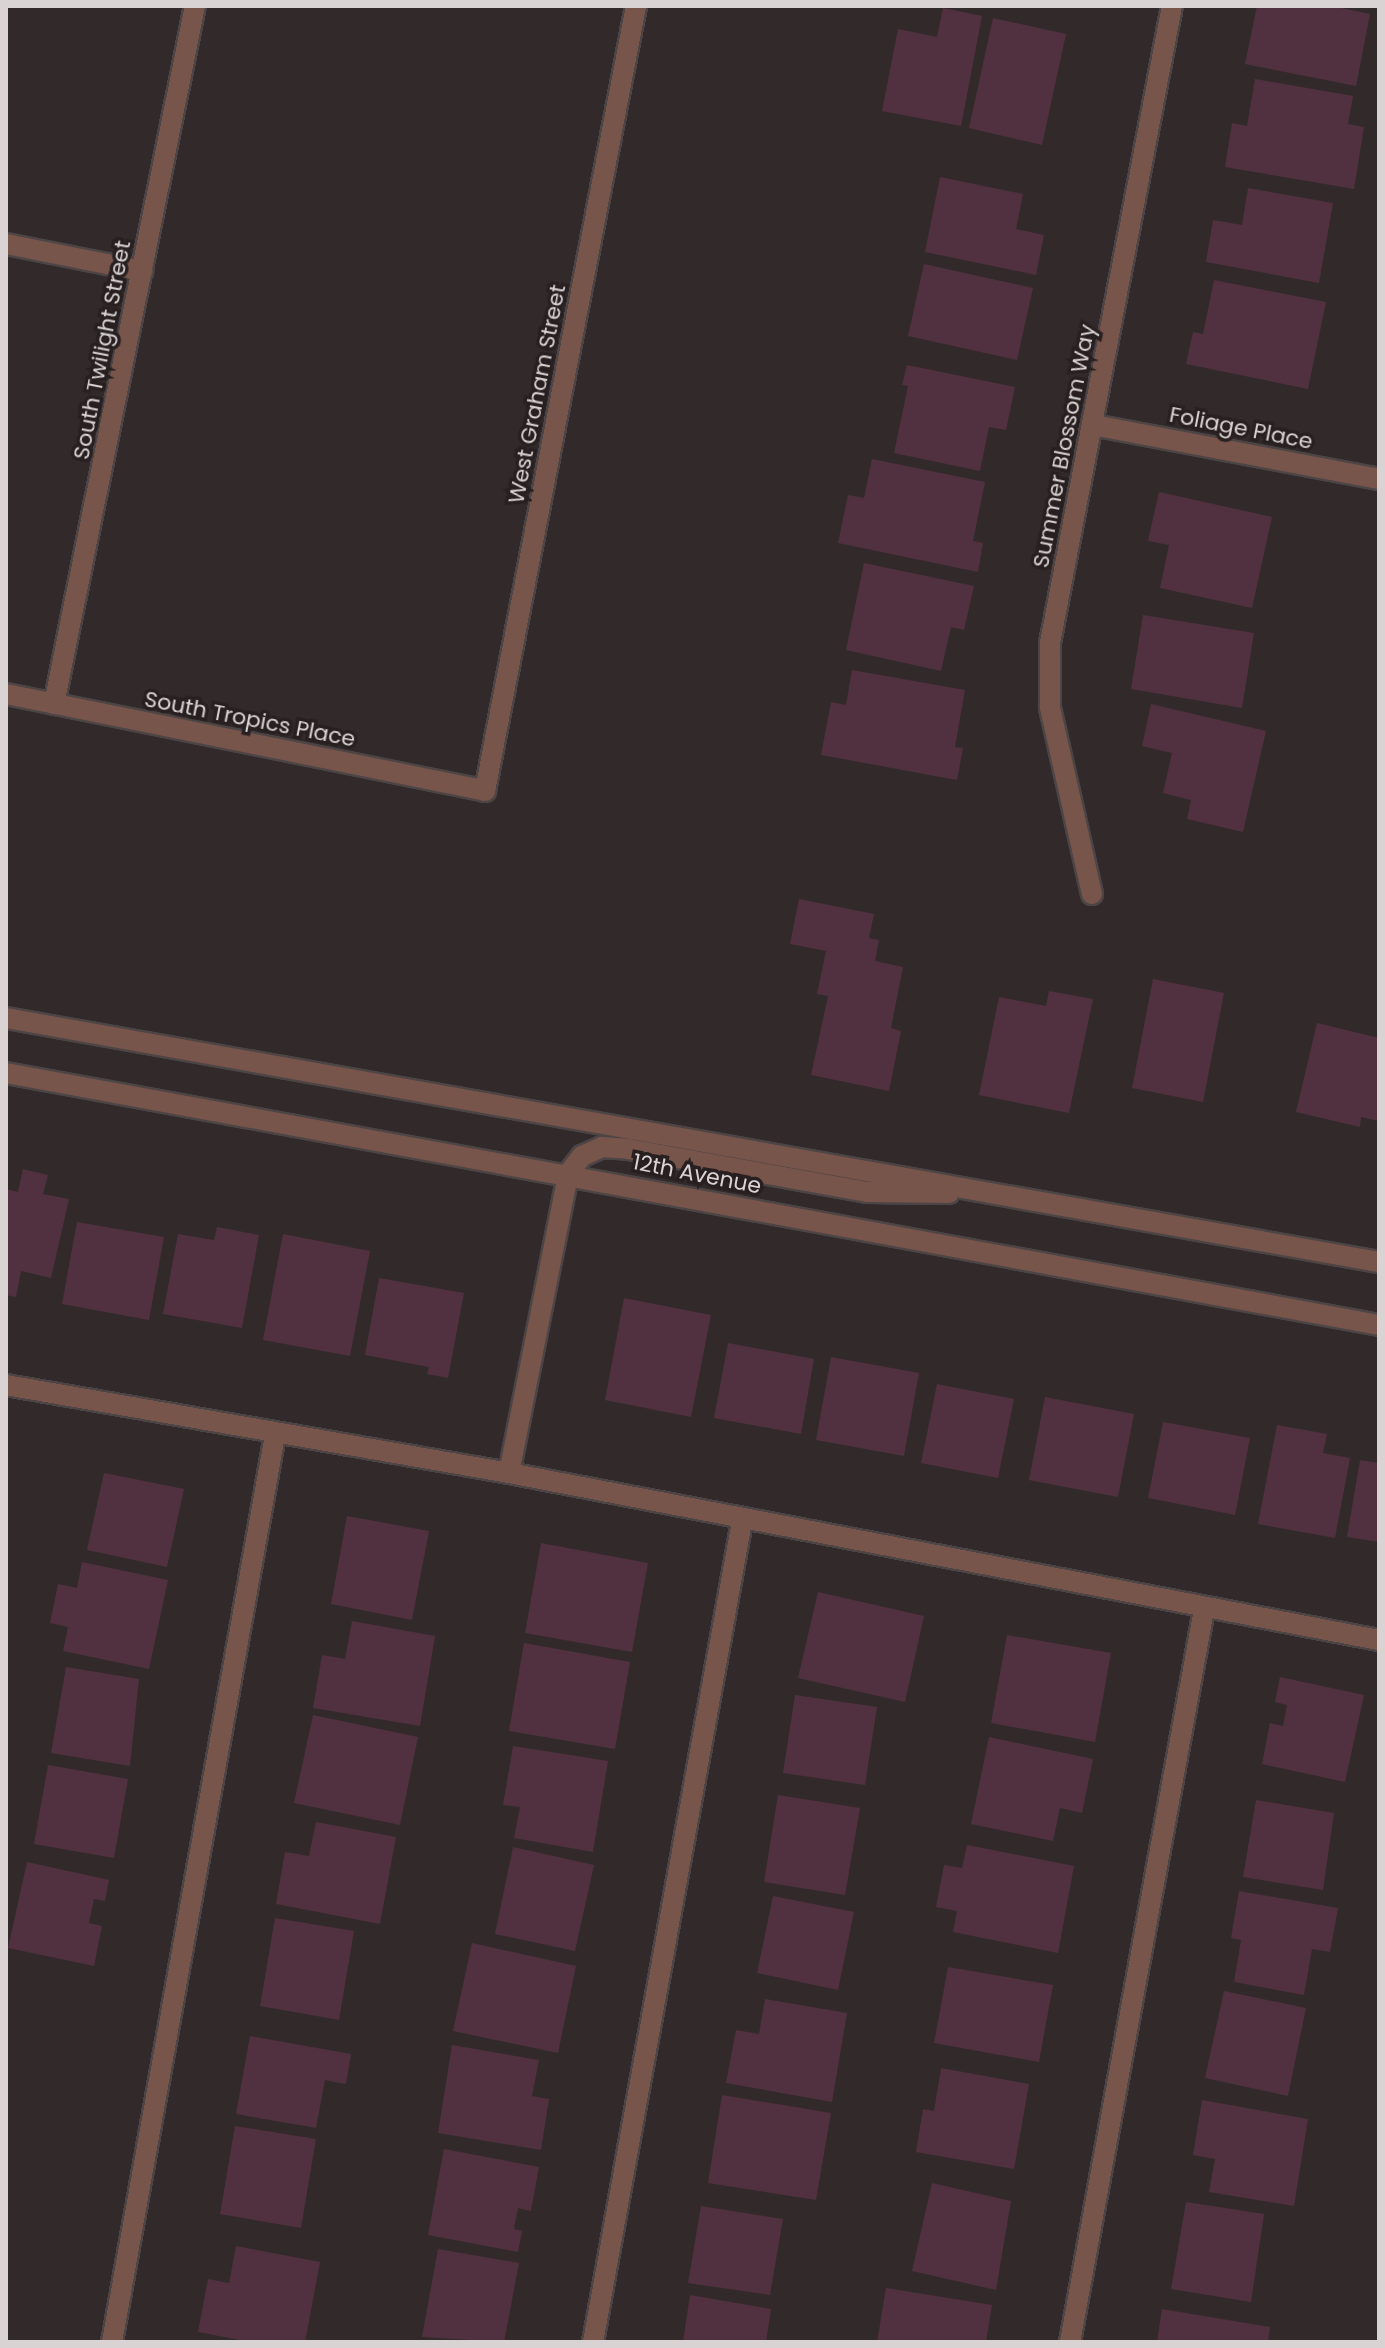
<!DOCTYPE html>
<style>
body{margin:0}
#map{position:relative;width:1385px;height:2348px;overflow:hidden;background:#322a2a;font-family:Poppins,sans-serif}
div>[style]{position:absolute}
.building>*{inset:0;background:#51313f}
.roads{filter:drop-shadow(2px 0 #4d4545) drop-shadow(-2px 0 #4d4545) drop-shadow(0 2px #4d4545) drop-shadow(0 -2px #4d4545)}
.minor>*{height:20px;margin:-10px;padding:0 10px;transform-origin:10px;border-radius:10px;background:#78554b}
span{translate:-50% -50%;white-space:nowrap;text-align:center;line-height:1.15;-webkit-text-stroke:7px #282020;paint-order:stroke}
.street-label{font-size:22px;color:#d9d3d3}
.frame{position:absolute;inset:0;border:8px solid #d9d3d3;pointer-events:none}
</style>
<div id="map">
<div class="building">
<i style="clip-path:polygon(1257px 6px,1332px 6px,1370px 14px,1356px 86px,1245px 64px)"></i>
<i style="clip-path:polygon(943px 8px,982px 16px,961px 126px,882px 111px,898px 29px,937px 37px)"></i>
<i style="clip-path:polygon(993px 18px,1066px 34px,1042px 145px,969px 128px)"></i>
<i style="clip-path:polygon(1255px 79px,1353px 96px,1348px 124px,1364px 127px,1354px 189px,1225px 167px,1232px 123px,1247px 126px)"></i>
<i style="clip-path:polygon(940px 177px,1023px 194px,1016px 229px,1044px 235px,1036px 275px,925px 252px)"></i>
<i style="clip-path:polygon(1248px 188px,1333px 203px,1319px 283px,1206px 262px,1213px 220px,1242px 225px)"></i>
<i style="clip-path:polygon(924px 264px,1033px 288px,1017px 360px,908px 336px)"></i>
<i style="clip-path:polygon(1214px 280px,1326px 302px,1308px 389px,1186px 364px,1193px 332px,1203px 334px)"></i>
<i style="clip-path:polygon(907px 365px,1015px 387px,1006px 430px,989px 427px,980px 471px,894px 453px,908px 386px,902px 385px)"></i>
<i style="clip-path:polygon(872px 459px,985px 482px,973px 541px,983px 543px,978px 572px,838px 543px,848px 495px,864px 498px)"></i>
<i style="clip-path:polygon(1159px 492px,1272px 517px,1252px 608px,1160px 588px,1169px 545px,1148px 541px)"></i>
<i style="clip-path:polygon(864px 563px,974px 586px,964px 630px,951px 627px,941px 671px,846px 650px)"></i>
<i style="clip-path:polygon(1143px 615px,1254px 633px,1242px 708px,1131px 689px)"></i>
<i style="clip-path:polygon(852px 670px,965px 690px,955px 747px,963px 748px,957px 780px,821px 755px,831px 702px,846px 705px)"></i>
<i style="clip-path:polygon(1151px 704px,1266px 731px,1243px 832px,1187px 819px,1191px 800px,1163px 793px,1172px 753px,1142px 746px)"></i>
<i style="clip-path:polygon(799px 899px,874px 914px,869px 938px,879px 940px,875px 961px,903px 967px,891px 1028px,901px 1031px,889px 1091px,811px 1075px,828px 996px,817px 994px,826px 951px,790px 944px)"></i>
<i style="clip-path:polygon(1153px 979px,1224px 993px,1203px 1102px,1132px 1088px)"></i>
<i style="clip-path:polygon(1049px 991px,1093px 999px,1069px 1113px,979px 1095px,999px 997px,1046px 1006px)"></i>
<i style="clip-path:polygon(1317px 1023px,1379px 1038px,1379px 1121px,1361px 1117px,1360px 1127px,1296px 1112px)"></i>
<i style="clip-path:polygon(23px 1169px,48px 1175px,43px 1194px,69px 1199px,51px 1278px,21px 1271px,16px 1297px,6px 1295px,6px 1189px,18px 1192px)"></i>
<i style="clip-path:polygon(77px 1222px,164px 1237px,149px 1320px,62px 1304px)"></i>
<i style="clip-path:polygon(217px 1227px,259px 1235px,242px 1328px,163px 1314px,178px 1234px,214px 1240px)"></i>
<i style="clip-path:polygon(283px 1234px,370px 1251px,350px 1356px,263px 1340px)"></i>
<i style="clip-path:polygon(379px 1278px,464px 1293px,448px 1378px,427px 1374px,429px 1367px,365px 1355px)"></i>
<i style="clip-path:polygon(624px 1298px,711px 1315px,691px 1417px,605px 1400px)"></i>
<i style="clip-path:polygon(728px 1343px,814px 1359px,801px 1434px,714px 1418px)"></i>
<i style="clip-path:polygon(831px 1357px,919px 1373px,904px 1456px,816px 1440px)"></i>
<i style="clip-path:polygon(937px 1384px,1014px 1399px,998px 1478px,921px 1463px)"></i>
<i style="clip-path:polygon(1045px 1397px,1134px 1414px,1118px 1497px,1029px 1480px)"></i>
<i style="clip-path:polygon(1163px 1422px,1250px 1438px,1235px 1515px,1148px 1498px)"></i>
<i style="clip-path:polygon(1277px 1425px,1327px 1434px,1323px 1453px,1350px 1458px,1335px 1538px,1258px 1524px)"></i>
<i style="clip-path:polygon(1360px 1460px,1379px 1463px,1379px 1542px,1347px 1537px)"></i>
<i style="clip-path:polygon(104px 1473px,184px 1489px,167px 1567px,87px 1550px)"></i>
<i style="clip-path:polygon(347px 1516px,429px 1531px,412px 1620px,331px 1604px)"></i>
<i style="clip-path:polygon(541px 1543px,648px 1563px,632px 1652px,525px 1633px)"></i>
<i style="clip-path:polygon(82px 1562px,168px 1580px,149px 1669px,63px 1651px,68px 1627px,50px 1623px,58px 1584px,77px 1588px)"></i>
<i style="clip-path:polygon(818px 1592px,924px 1616px,905px 1702px,798px 1678px)"></i>
<i style="clip-path:polygon(352px 1621px,435px 1636px,420px 1726px,313px 1708px,322px 1655px,345px 1659px)"></i>
<i style="clip-path:polygon(1007px 1635px,1111px 1653px,1095px 1742px,991px 1723px)"></i>
<i style="clip-path:polygon(524px 1643px,630px 1662px,615px 1749px,509px 1731px)"></i>
<i style="clip-path:polygon(66px 1667px,139px 1679px,130px 1766px,51px 1753px)"></i>
<i style="clip-path:polygon(1280px 1677px,1364px 1695px,1345px 1782px,1262px 1764px,1270px 1723px,1283px 1726px,1287px 1705px,1275px 1702px)"></i>
<i style="clip-path:polygon(795px 1695px,877px 1707px,865px 1785px,783px 1773px)"></i>
<i style="clip-path:polygon(313px 1715px,418px 1737px,400px 1825px,294px 1803px)"></i>
<i style="clip-path:polygon(989px 1737px,1093px 1759px,1082px 1813px,1060px 1808px,1053px 1841px,971px 1824px)"></i>
<i style="clip-path:polygon(513px 1746px,608px 1761px,593px 1852px,514px 1838px,520px 1807px,503px 1805px)"></i>
<i style="clip-path:polygon(48px 1765px,128px 1779px,114px 1858px,34px 1844px)"></i>
<i style="clip-path:polygon(778px 1795px,860px 1808px,845px 1895px,764px 1882px)"></i>
<i style="clip-path:polygon(1256px 1800px,1334px 1813px,1323px 1890px,1243px 1877px)"></i>
<i style="clip-path:polygon(316px 1822px,396px 1837px,380px 1924px,276px 1904px,285px 1852px,309px 1856px)"></i>
<i style="clip-path:polygon(967px 1845px,1074px 1866px,1058px 1953px,953px 1932px,957px 1911px,936px 1907px,944px 1865px,962px 1868px)"></i>
<i style="clip-path:polygon(513px 1847px,594px 1865px,575px 1951px,495px 1934px)"></i>
<i style="clip-path:polygon(27px 1862px,109px 1880px,105px 1901px,94px 1899px,89px 1923px,102px 1926px,94px 1966px,8px 1948px)"></i>
<i style="clip-path:polygon(1239px 1891px,1338px 1908px,1330px 1952px,1312px 1949px,1304px 1995px,1234px 1982px,1241px 1940px,1231px 1938px)"></i>
<i style="clip-path:polygon(773px 1896px,854px 1912px,838px 1990px,757px 1973px)"></i>
<i style="clip-path:polygon(275px 1918px,354px 1931px,339px 2020px,260px 2006px)"></i>
<i style="clip-path:polygon(472px 1943px,576px 1966px,558px 2053px,453px 2031px)"></i>
<i style="clip-path:polygon(948px 1967px,1053px 1985px,1039px 2062px,934px 2043px)"></i>
<i style="clip-path:polygon(1224px 1991px,1306px 2008px,1288px 2096px,1205px 2078px)"></i>
<i style="clip-path:polygon(765px 1999px,847px 2013px,832px 2102px,726px 2083px,736px 2030px,759px 2034px)"></i>
<i style="clip-path:polygon(250px 2036px,351px 2054px,346px 2084px,325px 2080px,316px 2128px,236px 2114px)"></i>
<i style="clip-path:polygon(452px 2045px,539px 2060px,532px 2096px,549px 2099px,541px 2150px,438px 2133px)"></i>
<i style="clip-path:polygon(941px 2068px,1029px 2084px,1014px 2169px,916px 2152px,923px 2109px,934px 2111px)"></i>
<i style="clip-path:polygon(722px 2095px,831px 2113px,816px 2200px,708px 2183px)"></i>
<i style="clip-path:polygon(1202px 2100px,1308px 2119px,1294px 2206px,1209px 2192px,1215px 2159px,1193px 2155px)"></i>
<i style="clip-path:polygon(235px 2126px,316px 2139px,301px 2228px,220px 2214px)"></i>
<i style="clip-path:polygon(444px 2149px,539px 2167px,531px 2211px,518px 2208px,514px 2229px,522px 2231px,518px 2252px,428px 2235px)"></i>
<i style="clip-path:polygon(932px 2183px,1011px 2201px,996px 2290px,912px 2271px)"></i>
<i style="clip-path:polygon(1186px 2202px,1264px 2214px,1251px 2302px,1171px 2289px)"></i>
<i style="clip-path:polygon(701px 2206px,783px 2219px,770px 2295px,688px 2283px)"></i>
<i style="clip-path:polygon(236px 2246px,320px 2262px,305px 2342px,250px 2342px,198px 2332px,208px 2279px,229px 2283px)"></i>
<i style="clip-path:polygon(438px 2249px,519px 2263px,504px 2342px,422px 2337px)"></i>
<i style="clip-path:polygon(886px 2288px,992px 2305px,986px 2342px,877px 2342px)"></i>
<i style="clip-path:polygon(690px 2295px,771px 2309px,766px 2342px,683px 2342px)"></i>
<i style="clip-path:polygon(1162px 2309px,1270px 2327px,1268px 2342px,1157px 2342px)"></i>
</div>
<div class="roads">
<div class="minor">
<i style="left:6px;top:244px;width:139px;rotate:11.2deg"></i>
<i style="left:1093px;top:425px;width:291px;rotate:10.7deg"></i>
<i style="left:6px;top:694px;width:489px;rotate:11.4deg"></i>
<i style="left:485px;top:791px;width:799px;rotate:-79.11deg"></i>
<i style="left:54px;top:704px;width:712px;rotate:-78.58deg"></i>
<i style="left:1092px;top:894px;width:192px;rotate:-102.7deg"></i>
<i style="left:1050px;top:707px;width:64px;rotate:-90deg"></i>
<i style="left:1050px;top:643px;width:649px;rotate:-79.16deg"></i>
<i style="left:6px;top:1018px;width:1395px;rotate:10.08deg"></i>
<i style="left:6px;top:1073px;width:1396px;rotate:10.4deg"></i>
<i style="left:6px;top:1385px;width:511px;rotate:9.92deg"></i>
<i style="left:509px;top:1473px;width:886px;rotate:10.87deg"></i>
<i style="left:509px;top:1473px;width:305px;rotate:-78.8deg"></i>
<i style="left:568px;top:1174px;width:23px;rotate:-52deg"></i>
<i style="left:582px;top:1156px;width:22px;rotate:-24deg"></i>
<i style="left:602px;top:1147px;width:26px;rotate:4deg"></i>
<i style="left:628px;top:1149px;width:243px;rotate:10.2deg"></i>
<i style="left:867px;top:1192px;width:82px;rotate:0.7deg"></i>
<i style="left:112px;top:2342px;width:922px;rotate:-79.81deg"></i>
<i style="left:593px;top:2342px;width:834px;rotate:-79.71deg"></i>
<i style="left:1070px;top:2342px;width:744px;rotate:-79.63deg"></i>
</div>
</div>
<div class="street-label">
<span style="left:102px;top:350px;rotate:-79deg">South Twilight Street</span>
<span style="left:537px;top:394px;rotate:-79deg">West Graham Street</span>
<span style="left:1241px;top:428px;rotate:11deg">Foliage Place</span>
<span style="left:1064px;top:446px;rotate:-79deg">Summer Blossom Way</span>
<span style="left:250px;top:719px;rotate:11deg">South Tropics Place</span>
<span style="left:697px;top:1174px;rotate:11deg">12th Avenue</span>
</div>
<div class="frame"></div>
</div>
